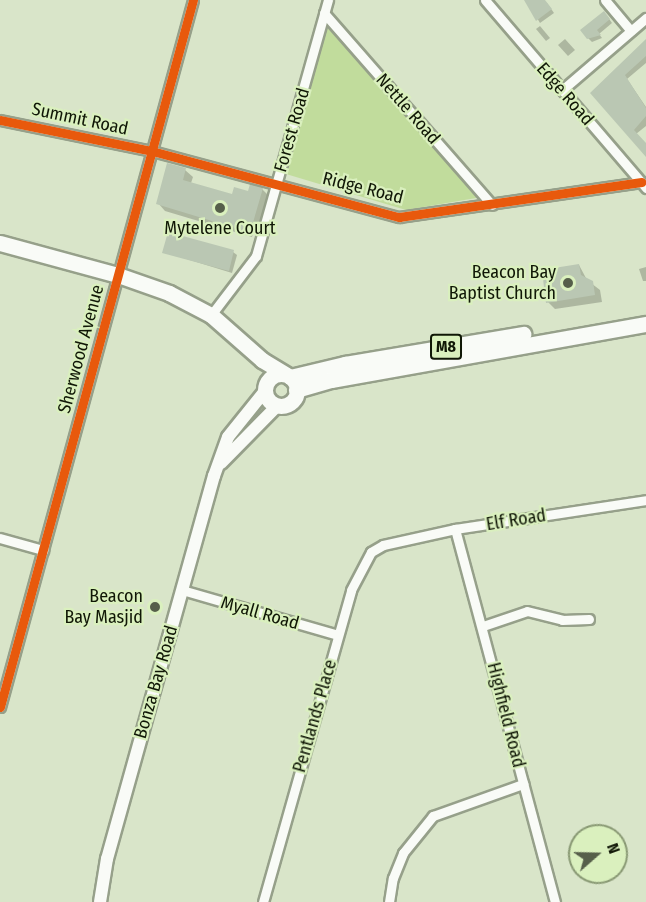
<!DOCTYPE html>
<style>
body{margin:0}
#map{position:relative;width:646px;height:902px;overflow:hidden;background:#d9e5c9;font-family:"Fira Sans Condensed",sans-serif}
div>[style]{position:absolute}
.green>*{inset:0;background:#c1dc9c}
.shadow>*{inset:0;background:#0003}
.building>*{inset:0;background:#bac7b3}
.roads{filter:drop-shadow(2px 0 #96a08a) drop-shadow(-2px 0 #96a08a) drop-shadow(0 2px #96a08a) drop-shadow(0 -2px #96a08a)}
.minor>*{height:9px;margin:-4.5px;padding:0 4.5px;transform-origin:4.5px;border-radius:4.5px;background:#f9fbf7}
.tertiary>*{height:12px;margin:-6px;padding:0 6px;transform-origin:6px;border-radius:6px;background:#f9fbf7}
.primary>*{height:15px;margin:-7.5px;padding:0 7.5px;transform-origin:7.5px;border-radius:7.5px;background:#f9fbf7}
.primary>.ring{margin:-7.5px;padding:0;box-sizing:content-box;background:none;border:15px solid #f9fbf7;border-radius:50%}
.cycleway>*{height:9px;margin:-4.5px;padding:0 4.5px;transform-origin:4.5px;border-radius:4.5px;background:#e8590c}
.dots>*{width:16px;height:16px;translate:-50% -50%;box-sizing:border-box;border:3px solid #daf0be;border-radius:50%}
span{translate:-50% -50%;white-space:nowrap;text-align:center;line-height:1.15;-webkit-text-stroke:4.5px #daf0be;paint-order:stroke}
.shield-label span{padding:2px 4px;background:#daf0be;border:2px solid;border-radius:4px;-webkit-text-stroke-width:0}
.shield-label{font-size:16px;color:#101706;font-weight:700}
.street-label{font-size:18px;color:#101706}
.poi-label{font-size:18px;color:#101706}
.right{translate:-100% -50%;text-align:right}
.north{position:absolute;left:568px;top:824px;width:60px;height:60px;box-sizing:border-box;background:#daf0be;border:2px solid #899974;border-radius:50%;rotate:70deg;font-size:16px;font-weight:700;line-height:24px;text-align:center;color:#101706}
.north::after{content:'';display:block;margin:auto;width:21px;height:27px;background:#565f4a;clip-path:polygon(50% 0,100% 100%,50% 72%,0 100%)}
</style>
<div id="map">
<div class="green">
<i style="clip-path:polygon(332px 28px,477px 195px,476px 198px,406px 210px,286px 174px,325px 30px)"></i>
</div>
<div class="shadow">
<i style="clip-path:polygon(526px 0,547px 3px,554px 13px,540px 23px)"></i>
<i style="clip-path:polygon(607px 16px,612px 23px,599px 34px,602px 38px,592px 42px,588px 38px)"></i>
<i style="clip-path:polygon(540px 26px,550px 38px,546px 41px,536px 29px)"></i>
<i style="clip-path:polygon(565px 39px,575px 50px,568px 56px,558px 45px)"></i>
<i style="clip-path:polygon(646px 44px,646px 63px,627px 79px,646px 107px,646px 126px,636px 134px,646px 145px,646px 156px,592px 93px)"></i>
<i style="clip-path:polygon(185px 170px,193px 177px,191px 183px,233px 196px,262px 189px,269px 196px,259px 233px,254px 231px,252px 237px,165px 211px,158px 203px)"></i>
<i style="clip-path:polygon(164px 252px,233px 252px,237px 255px,232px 273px)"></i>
<i style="clip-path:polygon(579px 265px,587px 280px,600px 290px,602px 302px,555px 309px,548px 302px,557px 278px)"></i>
<i style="clip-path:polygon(646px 267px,646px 281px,643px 281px,639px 269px)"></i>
</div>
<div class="building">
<i style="clip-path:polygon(524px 0,545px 0,552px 9px,536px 21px)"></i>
<i style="clip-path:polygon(604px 11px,610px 19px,597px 30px,601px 35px,587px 39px,580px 30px)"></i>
<i style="clip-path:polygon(646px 39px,646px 56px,625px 75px,646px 108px,646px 116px,634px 130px,646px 143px,646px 157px,590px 93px)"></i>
<i style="clip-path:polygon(167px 163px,186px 168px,183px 180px,232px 194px,234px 187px,248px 191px,250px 184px,263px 188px,252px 226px,247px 225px,245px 231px,156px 204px)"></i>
<i style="clip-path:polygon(168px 232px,234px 250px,229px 271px,162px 253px)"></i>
<i style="clip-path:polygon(579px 264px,581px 275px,593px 281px,595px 295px,546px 303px,543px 279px,555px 277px,554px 268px)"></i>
</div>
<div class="roads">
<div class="minor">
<i style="left:485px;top:0;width:248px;rotate:49.4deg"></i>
<i style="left:605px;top:0;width:40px;rotate:50deg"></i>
<i style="left:324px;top:13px;width:255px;rotate:48.8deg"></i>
<i style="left:562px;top:90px;width:111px;rotate:-40.6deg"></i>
<i style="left:0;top:120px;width:155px;rotate:11.5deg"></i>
<i style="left:152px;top:151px;width:256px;rotate:15deg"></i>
<i style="left:399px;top:217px;width:245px;rotate:-8.2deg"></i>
<i style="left:211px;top:315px;width:74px;rotate:-52.7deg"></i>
<i style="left:256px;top:256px;width:266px;rotate:-74.3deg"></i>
<i style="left:455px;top:529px;width:386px;rotate:75deg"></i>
<i style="left:0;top:538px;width:45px;rotate:15.6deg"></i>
<i style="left:182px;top:590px;width:162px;rotate:16.1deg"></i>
<i style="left:483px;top:626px;width:46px;rotate:-18.8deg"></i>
<i style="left:527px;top:611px;width:36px;rotate:14deg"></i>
<i style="left:562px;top:620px;width:27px;rotate:-2deg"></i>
<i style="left:0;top:707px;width:733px;rotate:-74.73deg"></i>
<i style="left:263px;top:902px;width:324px;rotate:-74.2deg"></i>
<i style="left:351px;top:590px;width:43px;rotate:-62.2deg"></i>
<i style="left:371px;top:552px;width:14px;rotate:-30deg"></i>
<i style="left:383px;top:545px;width:74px;rotate:-12.5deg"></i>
<i style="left:455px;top:529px;width:193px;rotate:-8.6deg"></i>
<i style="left:389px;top:902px;width:24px;rotate:-81deg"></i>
<i style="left:393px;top:878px;width:27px;rotate:-68deg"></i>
<i style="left:403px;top:853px;width:48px;rotate:-51deg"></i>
<i style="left:433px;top:816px;width:96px;rotate:-19.6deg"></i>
</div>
<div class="tertiary">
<i style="left:221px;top:463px;width:81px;rotate:-45.5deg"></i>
<i style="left:100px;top:902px;width:44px;rotate:-80.8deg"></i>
<i style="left:107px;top:859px;width:398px;rotate:-74.4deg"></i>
<i style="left:214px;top:476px;width:41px;rotate:-70.3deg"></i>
<i style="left:228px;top:437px;width:59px;rotate:-51.2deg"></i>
</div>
<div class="primary">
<i style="left:0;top:243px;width:122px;rotate:15.2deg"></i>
<i style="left:118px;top:275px;width:54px;rotate:19.4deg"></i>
<i style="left:169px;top:293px;width:47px;rotate:27.6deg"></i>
<i style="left:211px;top:315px;width:68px;rotate:41.4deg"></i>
<i style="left:262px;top:360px;width:27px;rotate:31deg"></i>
<i class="ring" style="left:265px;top:374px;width:17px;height:17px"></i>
<i style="left:290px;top:377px;width:57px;rotate:-13.3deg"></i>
<i style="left:345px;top:364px;width:181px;rotate:-9.6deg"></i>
<i style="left:296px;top:390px;width:36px;rotate:-16deg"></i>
<i style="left:331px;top:380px;width:320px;rotate:-10.1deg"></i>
</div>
</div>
<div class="cycleway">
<i style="left:0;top:120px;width:155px;rotate:11.5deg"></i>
<i style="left:152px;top:151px;width:256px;rotate:15deg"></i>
<i style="left:399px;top:217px;width:245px;rotate:-8.2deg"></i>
<i style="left:0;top:707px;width:733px;rotate:-74.73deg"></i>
</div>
<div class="dots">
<i style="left:220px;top:208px;background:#565f4a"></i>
<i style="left:568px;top:283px;background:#565f4a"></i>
<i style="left:155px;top:607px;background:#565f4a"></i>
</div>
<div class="shield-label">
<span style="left:446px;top:347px">M8</span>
</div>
<div class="street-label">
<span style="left:565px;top:94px;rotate:49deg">Edge Road</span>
<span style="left:408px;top:109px;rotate:49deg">Nettle Road</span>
<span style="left:80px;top:119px;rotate:12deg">Summit Road</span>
<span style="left:292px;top:130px;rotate:-74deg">Forest Road</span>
<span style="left:363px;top:188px;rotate:14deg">Ridge Road</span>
<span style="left:81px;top:349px;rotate:-75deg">Sherwood Avenue</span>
<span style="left:516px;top:520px;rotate:-9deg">Elf Road</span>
<span style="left:260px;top:613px;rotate:16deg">Myall Road</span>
<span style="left:156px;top:682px;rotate:-74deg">Bonza Bay Road</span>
<span style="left:506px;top:715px;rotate:76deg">Highfield Road</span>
<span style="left:315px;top:716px;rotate:-74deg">Pentlands Place</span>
</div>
<div class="poi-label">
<span style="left:220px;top:228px">Mytelene Court</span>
<span class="right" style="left:556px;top:283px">Beacon Bay<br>Baptist Church</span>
<span class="right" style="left:143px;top:607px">Beacon<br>Bay Masjid</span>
</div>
<div class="north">N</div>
</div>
